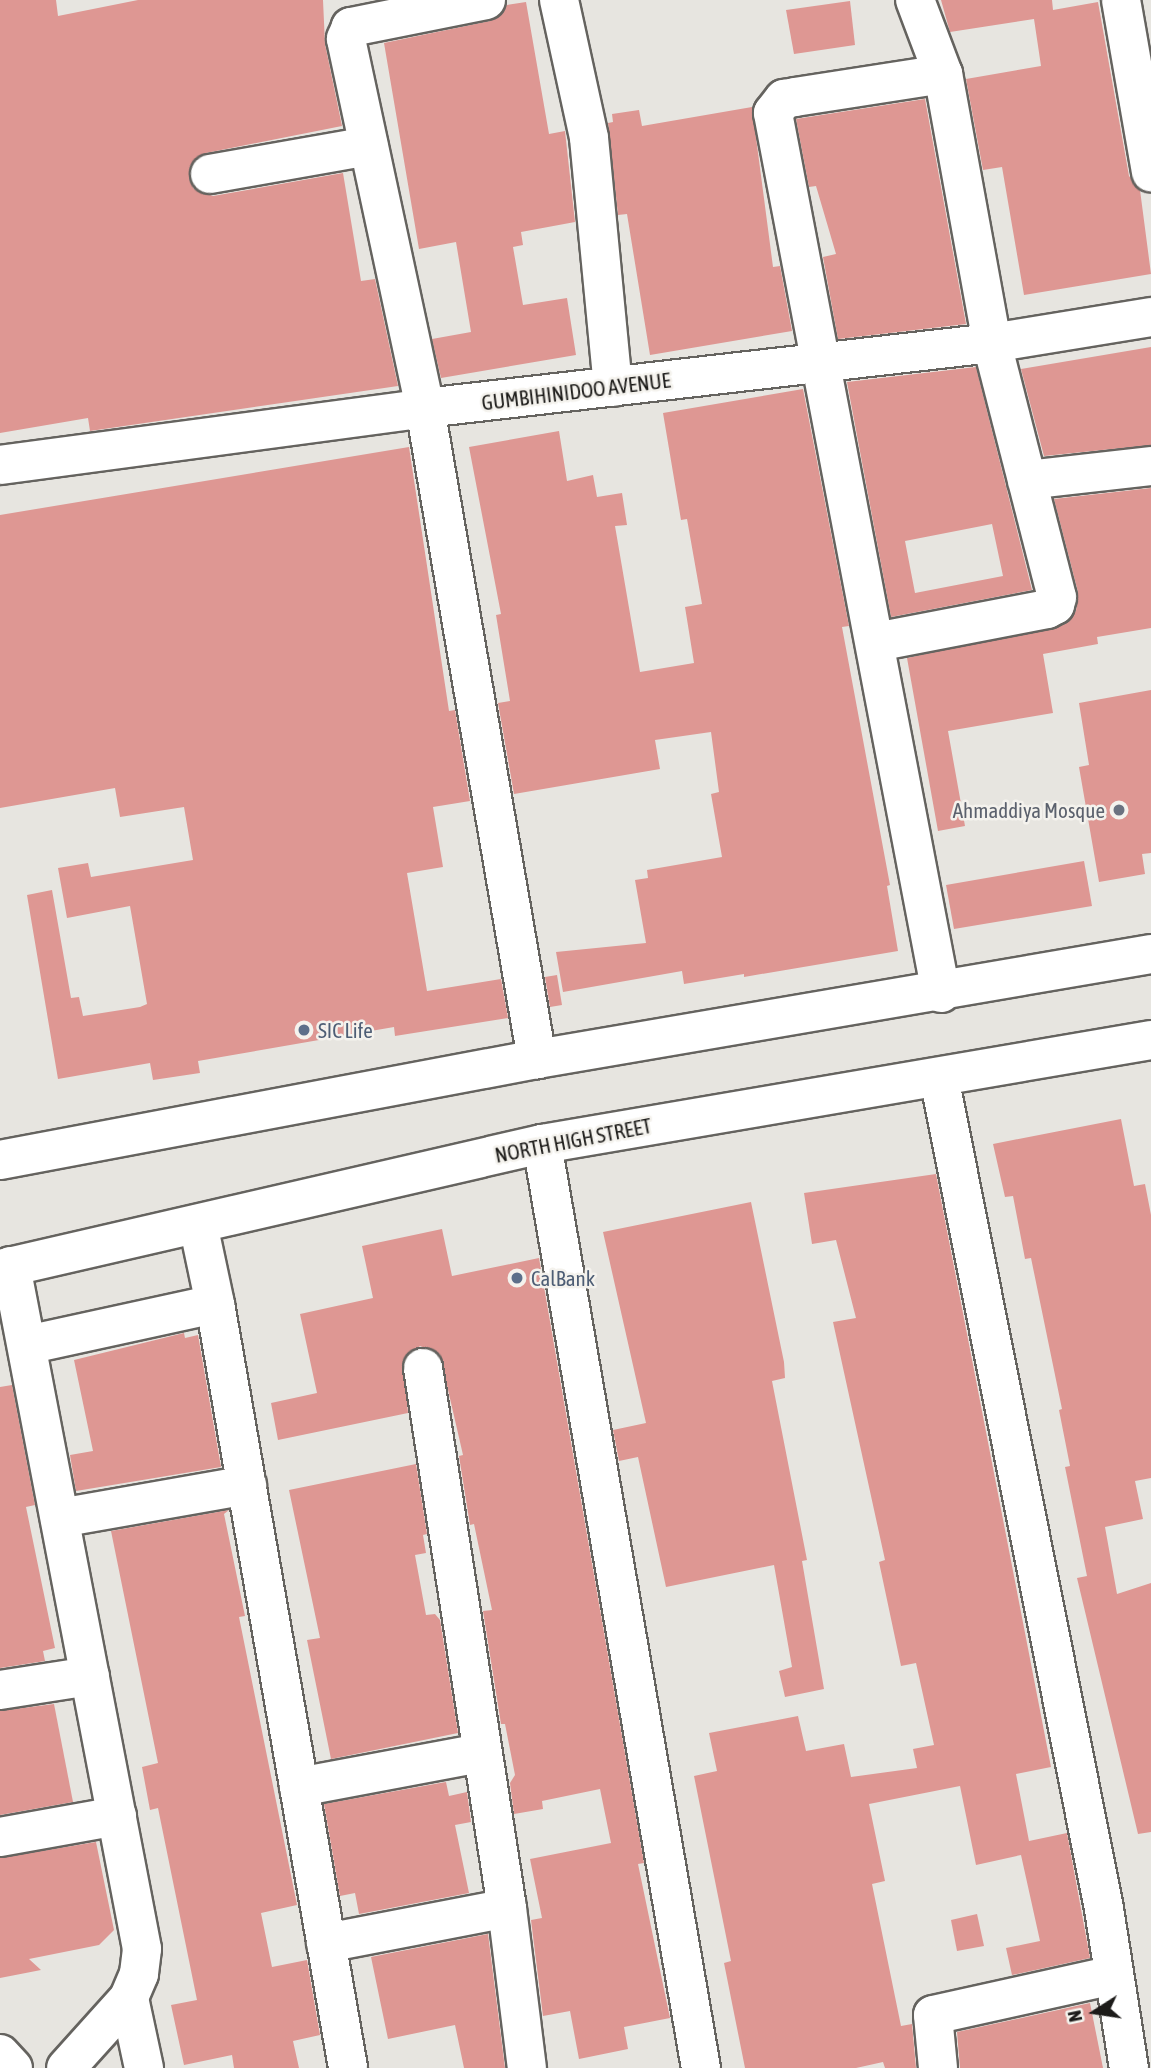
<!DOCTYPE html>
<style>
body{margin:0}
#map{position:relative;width:1151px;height:2068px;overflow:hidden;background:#e7e5e0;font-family:"Asap Condensed",sans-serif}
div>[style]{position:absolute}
.building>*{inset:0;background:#de9793}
.roads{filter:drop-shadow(2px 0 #65635f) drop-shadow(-2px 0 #65635f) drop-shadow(0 2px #65635f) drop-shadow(0 -2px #65635f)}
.minor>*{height:38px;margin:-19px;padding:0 19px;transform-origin:19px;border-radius:19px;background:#fff}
.highway>*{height:38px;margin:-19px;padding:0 19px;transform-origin:19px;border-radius:19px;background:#fff}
.dots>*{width:19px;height:19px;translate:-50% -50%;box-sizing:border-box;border:4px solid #f4f2ed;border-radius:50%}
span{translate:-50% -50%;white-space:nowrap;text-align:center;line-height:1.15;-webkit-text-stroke:5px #f4f2ed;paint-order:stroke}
.street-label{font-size:21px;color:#1c1b19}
.worship-label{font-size:21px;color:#5b616d}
.right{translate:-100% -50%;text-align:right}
.service-label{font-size:21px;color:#4e5e75}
.left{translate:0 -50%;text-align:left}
.north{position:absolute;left:1060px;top:1977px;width:70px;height:70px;-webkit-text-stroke:5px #f4f2ed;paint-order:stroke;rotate:258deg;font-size:19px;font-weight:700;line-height:28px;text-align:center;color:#1c1b19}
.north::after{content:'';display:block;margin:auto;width:24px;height:32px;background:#1c1b19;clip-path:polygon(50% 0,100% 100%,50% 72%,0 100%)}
</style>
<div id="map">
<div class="building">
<i style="clip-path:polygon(0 0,56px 0,58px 16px,138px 0,323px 0,325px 44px,342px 126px,206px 153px,190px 166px,189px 178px,194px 189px,213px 196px,343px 173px,361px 281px,375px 279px,398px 386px,90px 431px,88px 418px,0 433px)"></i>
<i style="clip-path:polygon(941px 0,1052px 0,1053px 10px,1098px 2px,1129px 176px,1140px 190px,1151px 274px,1024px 295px,1002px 167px,983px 170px,966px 79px,1041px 66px,1034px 19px,950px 32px)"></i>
<i style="clip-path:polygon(850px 1px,855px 45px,794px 54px,786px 10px)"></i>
<i style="clip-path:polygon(526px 2px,549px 134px,565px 131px,575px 222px,521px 232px,523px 245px,513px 247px,523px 305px,567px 298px,576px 355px,441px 378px,432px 339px,471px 332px,456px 242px,419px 249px,384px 43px,490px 21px,507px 5px)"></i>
<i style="clip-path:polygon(925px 99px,966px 324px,838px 339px,823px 257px,836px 254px,816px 186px,809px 187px,796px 119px)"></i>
<i style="clip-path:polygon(752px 107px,773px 267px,780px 266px,792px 331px,650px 355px,627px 214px,618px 215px,608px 123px,613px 122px,612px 114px,639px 110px,642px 126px)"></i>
<i style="clip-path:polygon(1151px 347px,1151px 445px,1044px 456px,1021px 369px)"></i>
<i style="clip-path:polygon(evenodd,976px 367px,1032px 590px,891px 617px,847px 382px,976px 367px,992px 524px,1003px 576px,915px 593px,905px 541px,992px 524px)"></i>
<i style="clip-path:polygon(803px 389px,849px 626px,842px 627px,890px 885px,887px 886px,898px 951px,744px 977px,744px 974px,684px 984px,682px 971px,563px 992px,556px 952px,646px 943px,635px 880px,648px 878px,647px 870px,722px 857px,711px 794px,719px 792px,711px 732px,655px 740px,660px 769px,514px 794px,498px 703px,510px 701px,496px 615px,501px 614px,469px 447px,559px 431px,567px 481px,593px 475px,597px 497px,622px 493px,627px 525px,615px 526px,640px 672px,694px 663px,685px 607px,702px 604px,687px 519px,681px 520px,663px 413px)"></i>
<i style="clip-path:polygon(409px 447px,449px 711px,455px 710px,470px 801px,433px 807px,443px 867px,407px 873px,427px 991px,501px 979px,508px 1018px,395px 1036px,394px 1027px,198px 1061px,200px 1073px,153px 1080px,150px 1063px,58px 1079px,27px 895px,52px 890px,71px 998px,79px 997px,83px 1016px,140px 1007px,147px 1004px,130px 906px,67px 918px,58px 868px,88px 863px,91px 877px,193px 860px,184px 807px,120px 817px,115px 788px,0 808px,0 515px)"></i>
<i style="clip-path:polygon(1151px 488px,1151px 628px,1097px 637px,1098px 644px,1043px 654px,1053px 713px,948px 731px,965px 826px,938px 831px,907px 658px,1065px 624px,1076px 611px,1078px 592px,1054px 499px)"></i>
<i style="clip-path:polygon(1151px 690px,1151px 853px,1142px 854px,1145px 874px,1099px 882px,1079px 767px,1089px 765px,1079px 703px)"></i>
<i style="clip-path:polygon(1084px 861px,1092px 906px,954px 929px,946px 885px)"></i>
<i style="clip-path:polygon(557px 975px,562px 1005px,550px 1007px,545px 977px)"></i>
<i style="clip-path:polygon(1121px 1119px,1134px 1186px,1145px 1184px,1151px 1215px,1151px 1478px,1135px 1481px,1143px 1519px,1105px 1527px,1117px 1594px,1151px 1583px,1151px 1832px,1138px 1834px,1077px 1578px,1087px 1576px,1065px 1467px,1070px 1466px,1059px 1410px,1062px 1409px,1031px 1258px,1025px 1259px,1013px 1196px,1005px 1197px,993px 1144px)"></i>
<i style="clip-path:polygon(936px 1174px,1051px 1767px,1016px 1774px,1029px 1841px,1067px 1833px,1090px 1958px,1012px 1975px,1006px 1948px,1040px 1941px,1021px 1855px,976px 1865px,960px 1786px,869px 1804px,885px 1881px,872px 1884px,901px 2026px,912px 2024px,916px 2068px,885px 2068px,883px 2062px,856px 2068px,745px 2068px,724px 1963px,731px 1961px,694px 1776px,717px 1771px,709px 1733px,798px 1716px,806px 1751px,844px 1744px,851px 1777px,917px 1768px,913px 1749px,934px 1745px,916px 1663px,901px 1666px,879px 1562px,885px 1560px,833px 1322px,856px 1318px,836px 1240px,812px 1244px,804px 1193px)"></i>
<i style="clip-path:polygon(751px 1202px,784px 1362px,785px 1378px,772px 1381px,807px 1560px,802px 1561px,824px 1689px,785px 1697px,779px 1671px,792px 1667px,774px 1565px,666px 1587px,638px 1457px,619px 1461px,613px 1430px,646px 1423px,603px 1232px)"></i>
<i style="clip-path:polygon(442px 1229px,452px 1276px,539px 1258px,644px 1863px,638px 1864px,670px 2018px,624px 2027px,628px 2049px,579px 2059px,570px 2011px,543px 2016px,531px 1920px,542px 1918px,530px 1859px,611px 1843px,600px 1789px,542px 1801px,543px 1809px,514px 1814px,510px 1783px,515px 1775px,505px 1724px,501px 1724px,483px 1611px,492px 1610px,474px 1524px,470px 1525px,459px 1456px,463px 1455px,440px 1355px,420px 1346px,403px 1360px,408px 1413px,278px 1440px,271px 1403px,317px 1393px,300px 1314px,373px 1298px,362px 1246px)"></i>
<i style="clip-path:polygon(184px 1333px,185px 1338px,198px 1335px,221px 1467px,76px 1491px,70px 1455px,93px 1451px,74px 1360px)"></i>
<i style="clip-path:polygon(12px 1385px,35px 1505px,26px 1507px,55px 1648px,43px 1651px,45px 1661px,0 1668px,0 1387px)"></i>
<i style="clip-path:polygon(416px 1464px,427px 1534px,423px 1535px,426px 1553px,415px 1555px,426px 1615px,435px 1614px,440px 1620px,458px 1733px,331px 1759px,307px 1640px,320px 1638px,289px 1490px)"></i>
<i style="clip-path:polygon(229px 1510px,224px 1514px,245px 1616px,239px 1617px,297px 1905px,261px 1913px,272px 1967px,307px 1960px,320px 2035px,293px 2041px,299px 2068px,234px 2068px,232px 2055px,184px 2065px,171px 2005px,197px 2000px,158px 1808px,150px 1810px,142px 1767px,158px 1763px,111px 1531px)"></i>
<i style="clip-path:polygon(54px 1704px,73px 1802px,0 1815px,0 1711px)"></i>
<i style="clip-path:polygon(446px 1782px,449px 1796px,467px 1792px,471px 1822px,455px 1825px,469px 1893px,359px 1914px,355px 1893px,340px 1896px,324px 1804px)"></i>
<i style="clip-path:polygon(96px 1842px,114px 1930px,99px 1945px,29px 1959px,41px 1970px,0 1978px,0 1858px)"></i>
<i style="clip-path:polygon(977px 1914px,984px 1946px,957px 1951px,951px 1920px)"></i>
<i style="clip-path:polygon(488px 1934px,505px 2068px,464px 2068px,455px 2025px,388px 2039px,371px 1957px)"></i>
<i style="clip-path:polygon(1090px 2003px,1103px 2068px,960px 2068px,957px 2032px)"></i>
</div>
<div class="roads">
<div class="minor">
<i style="left:486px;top:0;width:138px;rotate:168.7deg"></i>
<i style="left:351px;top:27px;width:13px;rotate:113deg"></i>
<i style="left:346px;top:39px;width:377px;rotate:77.9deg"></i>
<i style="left:425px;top:408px;width:661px;rotate:80.24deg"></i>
<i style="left:559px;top:0;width:141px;rotate:77.7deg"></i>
<i style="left:589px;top:138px;width:250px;rotate:84.5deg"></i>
<i style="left:1121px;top:0;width:175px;rotate:80.1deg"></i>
<i style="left:210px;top:174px;width:161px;rotate:-10deg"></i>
<i style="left:0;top:465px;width:429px;rotate:-7.6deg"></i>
<i style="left:425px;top:408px;width:571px;rotate:-6.54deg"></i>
<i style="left:992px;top:343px;width:161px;rotate:-9.3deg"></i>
<i style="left:1027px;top:480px;width:125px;rotate:-6.4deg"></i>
<i style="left:876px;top:642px;width:174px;rotate:-10.9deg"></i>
<i style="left:1047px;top:609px;width:9px;rotate:-27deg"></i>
<i style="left:1055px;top:605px;width:8px;rotate:-76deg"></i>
<i style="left:1057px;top:597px;width:262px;rotate:-104.4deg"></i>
<i style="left:992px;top:343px;width:273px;rotate:-100.3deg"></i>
<i style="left:943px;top:74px;width:79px;rotate:-110.7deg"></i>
<i style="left:941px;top:993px;width:896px;rotate:-100.81deg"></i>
<i style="left:773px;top:113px;width:18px;rotate:-52deg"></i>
<i style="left:784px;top:99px;width:11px;rotate:-10deg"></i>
<i style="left:795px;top:97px;width:150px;rotate:-8.8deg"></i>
<i style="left:939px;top:1077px;width:848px;rotate:78.78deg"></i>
<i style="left:1104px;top:1909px;width:161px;rotate:81.1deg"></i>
<i style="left:542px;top:1144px;width:938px;rotate:80.24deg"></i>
<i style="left:198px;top:1224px;width:82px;rotate:78deg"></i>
<i style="left:11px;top:1266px;width:695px;rotate:79.14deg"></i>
<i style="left:142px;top:1949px;width:25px;rotate:97deg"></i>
<i style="left:139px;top:1974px;width:26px;rotate:113deg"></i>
<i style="left:129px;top:1998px;width:94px;rotate:132deg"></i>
<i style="left:27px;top:1345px;width:192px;rotate:-12.3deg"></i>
<i style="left:215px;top:1304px;width:775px;rotate:80.12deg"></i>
<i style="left:423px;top:1368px;width:546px;rotate:81.16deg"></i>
<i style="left:507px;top:1908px;width:161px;rotate:82.9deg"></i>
<i style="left:60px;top:1518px;width:190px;rotate:-10deg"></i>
<i style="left:0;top:1690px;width:91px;rotate:-8.8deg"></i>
<i style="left:299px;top:1787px;width:184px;rotate:-10.6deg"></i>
<i style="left:0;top:1837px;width:119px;rotate:-10.2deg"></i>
<i style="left:326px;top:1943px;width:184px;rotate:-10.9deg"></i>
<i style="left:129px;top:1998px;width:72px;rotate:77.9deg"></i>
<i style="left:0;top:2054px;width:19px;rotate:47deg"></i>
<i style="left:938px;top:2068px;width:53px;rotate:-95.4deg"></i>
<i style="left:933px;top:2015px;width:185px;rotate:-12.5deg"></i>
</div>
<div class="highway">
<i style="left:0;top:1160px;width:546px;rotate:-10.65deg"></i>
<i style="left:537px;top:1059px;width:623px;rotate:-9.7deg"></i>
<i style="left:0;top:1269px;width:556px;rotate:-12.99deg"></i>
<i style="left:542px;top:1144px;width:618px;rotate:-9.69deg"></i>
</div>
</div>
<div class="dots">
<i style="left:1119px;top:810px;background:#6b7280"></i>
<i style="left:304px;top:1030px;background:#5c6f8a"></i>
<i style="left:517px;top:1278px;background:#5c6f8a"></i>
</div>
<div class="street-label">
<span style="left:576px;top:391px;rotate:-7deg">GUMBIHINIDOO AVENUE</span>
<span style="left:573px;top:1140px;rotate:-11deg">NORTH HIGH STREET</span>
</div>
<div class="worship-label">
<span class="right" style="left:1105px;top:810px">Ahmaddiya Mosque</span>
</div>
<div class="service-label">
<span class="left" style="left:318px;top:1030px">SIC Life</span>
<span class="left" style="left:531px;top:1278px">CalBank</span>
</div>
<div class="north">N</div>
</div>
